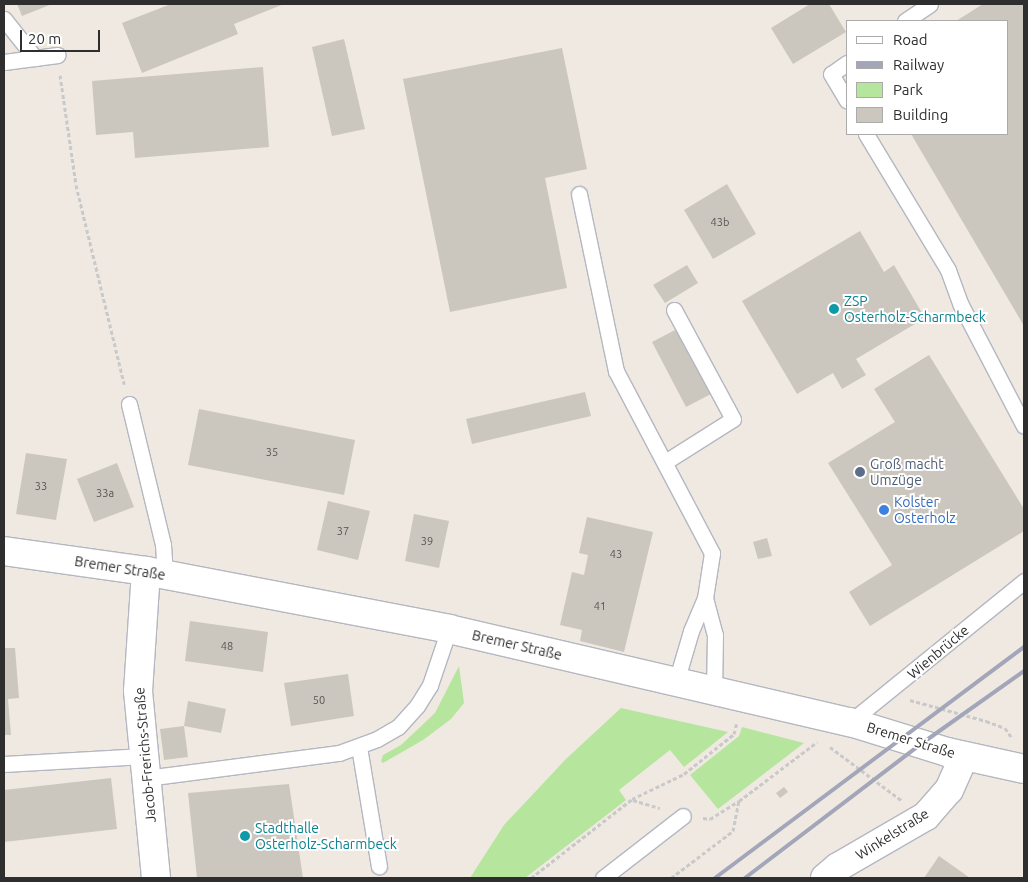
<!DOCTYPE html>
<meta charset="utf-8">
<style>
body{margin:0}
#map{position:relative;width:1028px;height:882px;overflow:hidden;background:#efe9e1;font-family:Ubuntu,sans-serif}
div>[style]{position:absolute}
.green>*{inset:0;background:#b6e59e}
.building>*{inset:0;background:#cbc7bf}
.path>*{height:3px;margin-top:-1.5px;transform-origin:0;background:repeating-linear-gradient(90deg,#c9c9c9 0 4px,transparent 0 6.5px)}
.roads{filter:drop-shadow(1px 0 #b4b7c1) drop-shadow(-1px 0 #b4b7c1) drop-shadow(0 1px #b4b7c1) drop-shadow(0 -1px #b4b7c1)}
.service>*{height:15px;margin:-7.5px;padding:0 7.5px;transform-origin:7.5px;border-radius:7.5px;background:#fff}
.minor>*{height:28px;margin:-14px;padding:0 14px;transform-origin:14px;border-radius:14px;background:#fff}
.tertiary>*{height:28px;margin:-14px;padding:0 14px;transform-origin:14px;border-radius:14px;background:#fff}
.rail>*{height:4px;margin:-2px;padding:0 2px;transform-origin:2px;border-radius:2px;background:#a3a6b8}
.dots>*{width:14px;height:14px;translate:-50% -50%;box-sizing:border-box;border:2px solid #fff;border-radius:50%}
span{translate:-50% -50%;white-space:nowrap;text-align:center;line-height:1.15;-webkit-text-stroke:4px #fff;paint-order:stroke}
.number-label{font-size:11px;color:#555452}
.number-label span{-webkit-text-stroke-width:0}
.culture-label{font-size:14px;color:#0d838f}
.left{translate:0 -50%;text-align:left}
.service-label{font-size:14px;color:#4e5e75}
.shop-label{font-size:14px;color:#366cbe}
.street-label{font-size:14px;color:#2e2e2e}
.frame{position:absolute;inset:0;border:5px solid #2e2e2e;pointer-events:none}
.legend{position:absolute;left:846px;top:20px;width:162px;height:115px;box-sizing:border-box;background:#fff;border:1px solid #ababab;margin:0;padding:6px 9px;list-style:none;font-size:15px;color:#2e2e2e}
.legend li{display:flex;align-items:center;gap:10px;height:25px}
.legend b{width:25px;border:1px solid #ababab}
.scale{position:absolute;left:20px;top:30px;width:80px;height:22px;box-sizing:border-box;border:2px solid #2e2e2e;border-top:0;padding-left:6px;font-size:15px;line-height:18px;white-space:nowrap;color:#2e2e2e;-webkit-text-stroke:4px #fff;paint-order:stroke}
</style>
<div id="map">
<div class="green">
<i style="clip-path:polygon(459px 666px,464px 703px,451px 719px,423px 740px,383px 763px,381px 761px,383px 755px,401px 745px,435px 713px)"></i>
<i style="clip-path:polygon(621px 708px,728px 732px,684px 767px,670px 750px,619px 790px,626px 800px,525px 878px,470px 878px,504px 825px,566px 759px)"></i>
<i style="clip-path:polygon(742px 727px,804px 743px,718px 809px,690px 775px,739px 736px)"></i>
</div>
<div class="building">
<i style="clip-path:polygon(17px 4px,52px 4px,22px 16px)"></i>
<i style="clip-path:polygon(171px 4px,284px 4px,234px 24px,238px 34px,142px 73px,122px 23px)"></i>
<i style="clip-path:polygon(810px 4px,829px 4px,846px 32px,793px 64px,771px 28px)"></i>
<i style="clip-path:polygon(983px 4px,1024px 4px,1024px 326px,911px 134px,1007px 134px,1007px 21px,956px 21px)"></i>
<i style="clip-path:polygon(344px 39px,365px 129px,332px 136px,312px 47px)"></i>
<i style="clip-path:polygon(562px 48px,587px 169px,545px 178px,567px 288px,450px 312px,403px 79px)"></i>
<i style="clip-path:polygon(263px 67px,269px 147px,135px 158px,133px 132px,96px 135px,92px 81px)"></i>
<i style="clip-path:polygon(727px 184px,756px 234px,713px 259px,684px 210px)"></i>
<i style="clip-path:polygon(860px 231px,884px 272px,894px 265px,925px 318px,856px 359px,866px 375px,842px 389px,833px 373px,797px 394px,742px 301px)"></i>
<i style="clip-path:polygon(687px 265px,698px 283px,665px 303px,653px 285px)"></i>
<i style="clip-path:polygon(677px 329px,711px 394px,686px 407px,652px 342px)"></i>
<i style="clip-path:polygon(929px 355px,1024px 509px,1024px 531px,870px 626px,849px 592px,892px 565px,828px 463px,895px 422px,874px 389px)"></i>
<i style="clip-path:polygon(585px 392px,591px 416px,472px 444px,466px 419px)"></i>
<i style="clip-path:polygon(199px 409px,355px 440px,344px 495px,188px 465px)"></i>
<i style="clip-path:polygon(26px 453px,67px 459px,56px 520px,16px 514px)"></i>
<i style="clip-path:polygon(117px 463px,134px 507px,94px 522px,77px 479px)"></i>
<i style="clip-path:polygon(328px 501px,370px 511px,358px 560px,317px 550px)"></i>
<i style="clip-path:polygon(414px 514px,449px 521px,439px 568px,405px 561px)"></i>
<i style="clip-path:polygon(587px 517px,653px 532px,624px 652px,580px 641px,582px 630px,560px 625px,572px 572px,584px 575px,588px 555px,579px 553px)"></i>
<i style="clip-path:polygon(767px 538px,772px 556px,758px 559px,753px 542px)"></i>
<i style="clip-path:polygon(190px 621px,268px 632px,263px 672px,185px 661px)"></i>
<i style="clip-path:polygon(4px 648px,15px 648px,19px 698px,8px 699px,11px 735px,4px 735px)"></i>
<i style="clip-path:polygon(348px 674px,354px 716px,291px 726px,284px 683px)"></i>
<i style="clip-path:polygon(188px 701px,226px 709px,221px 733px,184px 726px,188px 757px,164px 760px,160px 729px,184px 726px)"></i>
<i style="clip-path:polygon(111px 778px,117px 829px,4px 842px,4px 790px)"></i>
<i style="clip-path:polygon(289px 784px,303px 878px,197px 878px,188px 793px)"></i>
<i style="clip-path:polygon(784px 787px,788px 792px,780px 798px,776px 793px)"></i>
<i style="clip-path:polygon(939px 856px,970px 878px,924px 878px)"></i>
</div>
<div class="path">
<i style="left:60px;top:75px;width:111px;rotate:81.7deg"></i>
<i style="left:76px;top:185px;width:205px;rotate:76.4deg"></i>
<i style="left:910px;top:700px;width:79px;rotate:15.4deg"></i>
<i style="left:986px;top:721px;width:20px;rotate:20deg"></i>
<i style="left:1005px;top:728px;width:12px;rotate:55deg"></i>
<i style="left:830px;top:747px;width:89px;rotate:36.7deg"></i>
<i style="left:633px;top:800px;width:28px;rotate:17deg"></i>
<i style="left:703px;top:818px;width:7px;rotate:8deg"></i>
<i style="left:710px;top:819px;width:34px;rotate:-32deg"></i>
<i style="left:531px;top:878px;width:128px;rotate:-38deg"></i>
<i style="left:632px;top:799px;width:58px;rotate:-25.7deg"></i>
<i style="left:684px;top:774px;width:64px;rotate:-38.7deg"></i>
<i style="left:734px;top:734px;width:12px;rotate:-76deg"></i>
<i style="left:671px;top:878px;width:78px;rotate:-37.2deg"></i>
<i style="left:733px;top:831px;width:31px;rotate:-79deg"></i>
<i style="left:739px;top:801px;width:98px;rotate:-37.1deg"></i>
</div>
<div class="roads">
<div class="service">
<i style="left:4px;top:19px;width:50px;rotate:51.5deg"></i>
<i style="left:905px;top:21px;width:30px;rotate:-34deg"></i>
<i style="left:4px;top:62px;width:54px;rotate:-7.4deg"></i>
<i style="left:847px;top:63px;width:19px;rotate:145deg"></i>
<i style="left:831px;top:74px;width:31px;rotate:59deg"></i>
<i style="left:866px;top:134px;width:159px;rotate:58.9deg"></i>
<i style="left:948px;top:270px;width:37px;rotate:70deg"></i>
<i style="left:961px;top:305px;width:136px;rotate:62.5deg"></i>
<i style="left:579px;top:194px;width:181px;rotate:78.2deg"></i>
<i style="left:616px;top:371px;width:206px;rotate:62.2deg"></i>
<i style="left:712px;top:553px;width:46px;rotate:98.8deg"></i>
<i style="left:705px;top:598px;width:36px;rotate:113deg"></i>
<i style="left:691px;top:631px;width:53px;rotate:106.4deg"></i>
<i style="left:129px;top:404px;width:145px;rotate:76.4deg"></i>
<i style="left:163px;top:545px;width:29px;rotate:86deg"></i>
<i style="left:665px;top:462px;width:80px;rotate:-32.3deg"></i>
<i style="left:733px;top:419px;width:124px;rotate:-118.4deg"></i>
<i style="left:705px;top:598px;width:38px;rotate:75deg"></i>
<i style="left:715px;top:635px;width:56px;rotate:91deg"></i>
<i style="left:850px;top:722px;width:224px;rotate:-39deg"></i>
<i style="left:359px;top:747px;width:121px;rotate:80.5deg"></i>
<i style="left:4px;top:764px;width:140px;rotate:-3.3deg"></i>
<i style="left:146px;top:778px;width:195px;rotate:-7.4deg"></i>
<i style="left:339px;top:753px;width:40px;rotate:-20.2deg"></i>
<i style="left:377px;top:739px;width:24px;rotate:-30deg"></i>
<i style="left:398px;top:727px;width:28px;rotate:-48deg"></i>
<i style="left:417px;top:706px;width:25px;rotate:-58deg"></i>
<i style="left:430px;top:685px;width:59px;rotate:-71.3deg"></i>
<i style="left:603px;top:878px;width:101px;rotate:-37.8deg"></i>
</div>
<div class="minor">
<i style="left:146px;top:571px;width:120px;rotate:93.8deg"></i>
<i style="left:138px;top:691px;width:188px;rotate:84.5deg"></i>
<i style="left:825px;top:878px;width:17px;rotate:-40deg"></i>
<i style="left:838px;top:867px;width:102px;rotate:-30.1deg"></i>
<i style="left:926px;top:816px;width:35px;rotate:-49deg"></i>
<i style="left:949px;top:790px;width:37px;rotate:-66deg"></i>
</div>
<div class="tertiary">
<i style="left:4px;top:551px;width:143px;rotate:8deg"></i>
<i style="left:146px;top:571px;width:309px;rotate:10.8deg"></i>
<i style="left:449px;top:629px;width:412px;rotate:13.1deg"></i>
<i style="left:850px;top:722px;width:102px;rotate:17.2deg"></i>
<i style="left:947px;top:752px;width:79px;rotate:12.4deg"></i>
</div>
</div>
<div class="rail">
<i style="left:715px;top:878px;width:386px;rotate:-36.8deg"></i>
<i style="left:745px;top:878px;width:221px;rotate:-37.3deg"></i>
<i style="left:921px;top:744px;width:126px;rotate:-35.3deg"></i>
</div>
<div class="dots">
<i style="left:834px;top:309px;background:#0f9aa8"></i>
<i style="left:860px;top:472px;background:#5c6f8a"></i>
<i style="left:884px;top:510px;background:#3f7fe0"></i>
<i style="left:245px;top:836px;background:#0f9aa8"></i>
</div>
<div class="number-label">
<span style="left:720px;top:222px">43b</span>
<span style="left:272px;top:452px">35</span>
<span style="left:41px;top:486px">33</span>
<span style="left:105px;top:493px">33a</span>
<span style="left:343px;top:531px">37</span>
<span style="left:427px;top:541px">39</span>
<span style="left:616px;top:554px">43</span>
<span style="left:600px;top:606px">41</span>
<span style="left:227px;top:646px">48</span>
<span style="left:319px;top:700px">50</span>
</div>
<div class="culture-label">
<span class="left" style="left:844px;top:309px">ZSP<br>Osterholz-Scharmbeck</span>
<span class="left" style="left:255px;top:836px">Stadthalle<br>Osterholz-Scharmbeck</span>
</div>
<div class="service-label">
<span class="left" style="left:870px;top:472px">Groß macht<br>Umzüge</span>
</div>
<div class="shop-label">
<span class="left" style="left:894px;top:510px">Kolster<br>Osterholz</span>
</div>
<div class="street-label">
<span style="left:120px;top:568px;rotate:9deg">Bremer Straße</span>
<span style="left:517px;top:645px;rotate:13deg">Bremer Straße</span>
<span style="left:938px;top:652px;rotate:-40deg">Wienbrücke</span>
<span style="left:911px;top:740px;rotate:17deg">Bremer Straße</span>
<span style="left:145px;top:755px;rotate:-95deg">Jacob-Frerichs-Straße</span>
<span style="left:892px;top:834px;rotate:-32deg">Winkelstraße</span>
</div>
<div class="frame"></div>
<ul class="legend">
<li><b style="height:6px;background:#fff"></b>Road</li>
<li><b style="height:6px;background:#a3a6b8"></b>Railway</li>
<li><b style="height:14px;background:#b6e59e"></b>Park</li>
<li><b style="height:14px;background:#cbc7bf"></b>Building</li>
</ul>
<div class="scale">20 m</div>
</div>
